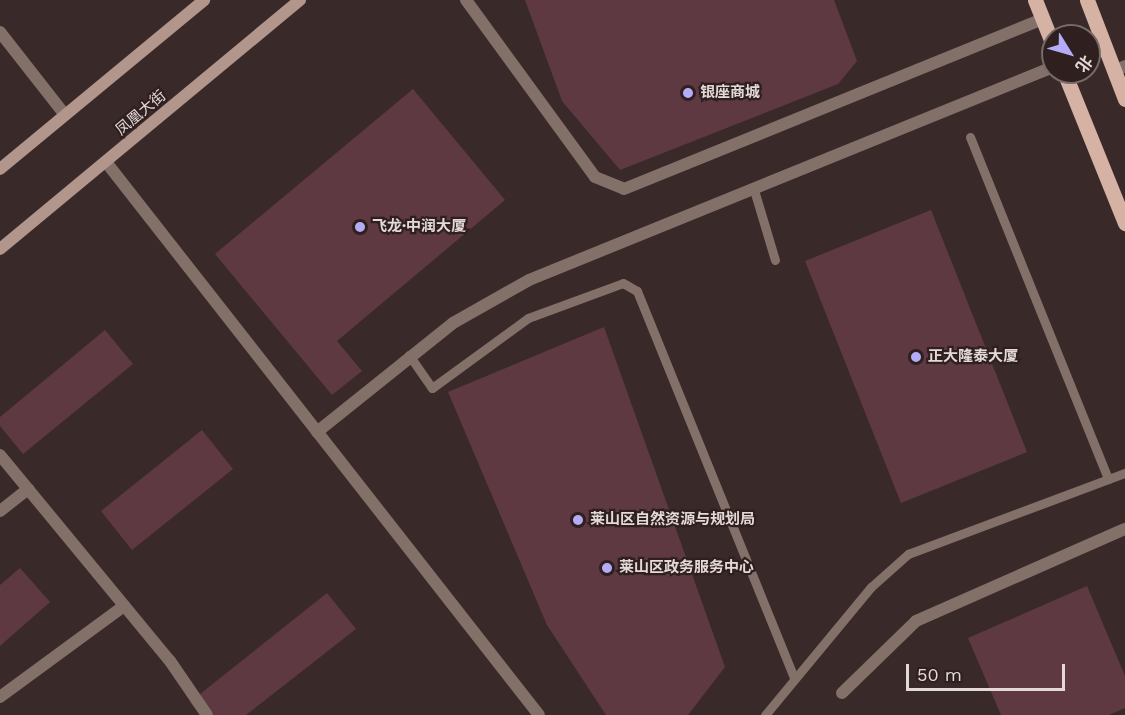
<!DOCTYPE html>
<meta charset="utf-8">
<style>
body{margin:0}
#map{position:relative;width:1125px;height:715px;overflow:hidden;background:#392a29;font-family:"Work Sans","Noto Sans SC",sans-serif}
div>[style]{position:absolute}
.building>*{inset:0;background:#5f3942}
.lane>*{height:9px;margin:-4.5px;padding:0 4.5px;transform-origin:4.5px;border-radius:4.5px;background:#827069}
.street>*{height:12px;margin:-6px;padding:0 6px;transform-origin:6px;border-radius:6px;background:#827069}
.secondary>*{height:12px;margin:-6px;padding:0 6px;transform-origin:6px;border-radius:6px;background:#b2958b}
.primary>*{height:15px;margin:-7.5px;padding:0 7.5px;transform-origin:7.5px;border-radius:7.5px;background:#d6b2a4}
.dots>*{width:16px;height:16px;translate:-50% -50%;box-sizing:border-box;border:3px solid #2f201f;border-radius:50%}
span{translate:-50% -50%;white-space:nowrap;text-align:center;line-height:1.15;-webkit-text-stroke:4.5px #2f201f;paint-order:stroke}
.poi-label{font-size:15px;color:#e3d9d8;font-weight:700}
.left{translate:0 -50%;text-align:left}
.street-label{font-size:15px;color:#e3d9d8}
.north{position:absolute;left:1041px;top:24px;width:60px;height:60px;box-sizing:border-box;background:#2f201f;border:2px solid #776a69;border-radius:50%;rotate:127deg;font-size:16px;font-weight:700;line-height:24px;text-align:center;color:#e3d9d8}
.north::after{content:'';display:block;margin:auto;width:21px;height:27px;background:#b5acf8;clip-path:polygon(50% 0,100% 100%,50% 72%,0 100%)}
.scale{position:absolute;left:906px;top:664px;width:159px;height:27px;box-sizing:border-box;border:3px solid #e3d9d8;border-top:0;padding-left:8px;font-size:18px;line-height:21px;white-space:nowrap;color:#e3d9d8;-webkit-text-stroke:4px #2f201f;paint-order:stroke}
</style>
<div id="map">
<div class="building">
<i style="clip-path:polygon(525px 0,834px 0,857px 61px,838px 84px,620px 170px,562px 101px)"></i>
<i style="clip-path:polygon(413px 89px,505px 200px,337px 341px,362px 371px,332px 395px,215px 254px)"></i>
<i style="clip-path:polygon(931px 210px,1027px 452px,901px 503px,805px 261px)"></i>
<i style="clip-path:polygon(604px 327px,725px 667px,688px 715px,606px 715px,547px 625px,448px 392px)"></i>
<i style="clip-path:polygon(105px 330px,133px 364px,23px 454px,0 426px,0 417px)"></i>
<i style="clip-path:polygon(202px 430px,233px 469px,132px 550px,101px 511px)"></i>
<i style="clip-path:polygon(20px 568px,50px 602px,0 646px,0 585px)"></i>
<i style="clip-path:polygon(1087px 586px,1125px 676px,1125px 708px,1109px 715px,1001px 715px,968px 638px)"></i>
<i style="clip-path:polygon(327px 593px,356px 629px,246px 715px,200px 715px,190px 702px)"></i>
</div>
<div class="lane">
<i style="left:970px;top:137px;width:369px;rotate:68deg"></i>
<i style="left:754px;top:190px;width:73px;rotate:73.3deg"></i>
<i style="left:409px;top:355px;width:40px;rotate:55.1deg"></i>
<i style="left:432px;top:388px;width:119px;rotate:-36.1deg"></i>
<i style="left:528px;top:318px;width:101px;rotate:-20.2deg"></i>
<i style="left:623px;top:283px;width:16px;rotate:30deg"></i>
<i style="left:637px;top:291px;width:417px;rotate:67.9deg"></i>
<i style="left:765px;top:715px;width:166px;rotate:-50.4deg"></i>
<i style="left:871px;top:587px;width:50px;rotate:-41.7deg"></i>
<i style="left:908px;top:554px;width:232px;rotate:-20.5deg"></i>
</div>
<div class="street">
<i style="left:466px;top:0;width:219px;rotate:53.9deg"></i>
<i style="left:595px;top:177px;width:31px;rotate:22deg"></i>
<i style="left:624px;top:189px;width:451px;rotate:-22.1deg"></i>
<i style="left:0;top:32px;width:105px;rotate:51.9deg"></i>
<i style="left:1114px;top:71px;width:12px;rotate:-24deg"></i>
<i style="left:106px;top:162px;width:702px;rotate:51.94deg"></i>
<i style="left:317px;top:432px;width:174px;rotate:-38.7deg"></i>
<i style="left:453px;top:323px;width:87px;rotate:-29.5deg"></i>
<i style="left:529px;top:280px;width:566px;rotate:-22.12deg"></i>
<i style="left:0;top:455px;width:267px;rotate:50.5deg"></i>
<i style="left:170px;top:661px;width:65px;rotate:55.6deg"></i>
<i style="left:0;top:511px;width:36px;rotate:-38deg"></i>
<i style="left:842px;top:693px;width:103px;rotate:-44.2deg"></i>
<i style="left:916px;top:621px;width:228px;rotate:-23.8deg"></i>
<i style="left:0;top:697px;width:154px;rotate:-36.3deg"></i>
</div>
<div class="secondary">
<i style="left:0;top:169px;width:265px;rotate:-39.6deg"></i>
<i style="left:0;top:249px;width:390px;rotate:-39.7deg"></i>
</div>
<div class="primary">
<i style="left:1035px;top:0;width:48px;rotate:68.2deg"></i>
<i style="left:1087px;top:0;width:106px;rotate:69deg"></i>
<i style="left:1064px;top:72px;width:163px;rotate:68deg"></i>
</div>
<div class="dots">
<i style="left:688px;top:93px;background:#b5acf8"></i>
<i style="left:360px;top:227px;background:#b5acf8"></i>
<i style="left:916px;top:357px;background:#b5acf8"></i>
<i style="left:578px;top:520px;background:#b5acf8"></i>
<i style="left:607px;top:568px;background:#b5acf8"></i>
</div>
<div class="poi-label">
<span class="left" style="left:700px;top:93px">银座商城</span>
<span class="left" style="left:372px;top:227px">飞龙·中润大厦</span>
<span class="left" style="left:928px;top:357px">正大隆泰大厦</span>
<span class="left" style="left:590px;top:520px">莱山区自然资源与规划局</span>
<span class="left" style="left:619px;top:568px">莱山区政务服务中心</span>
</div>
<div class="street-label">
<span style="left:141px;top:113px;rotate:-40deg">凤凰大街</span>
</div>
<div class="north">北</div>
<div class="scale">50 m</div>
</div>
